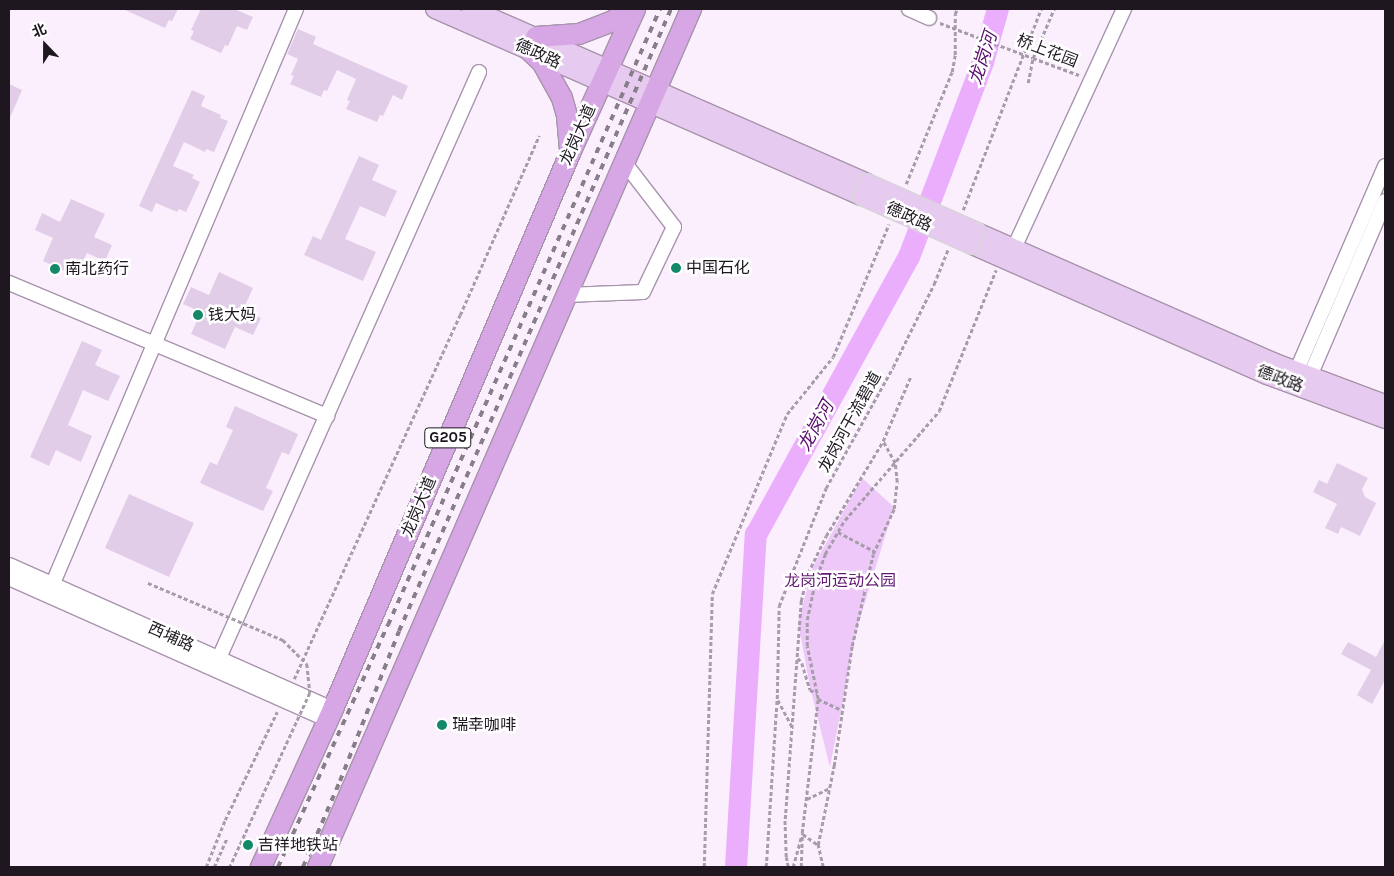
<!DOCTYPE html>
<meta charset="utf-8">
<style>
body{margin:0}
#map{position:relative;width:1394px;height:876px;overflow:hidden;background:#fbeffe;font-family:Karla,"Noto Sans SC",sans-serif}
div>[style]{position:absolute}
.green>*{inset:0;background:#edc8f8}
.river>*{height:22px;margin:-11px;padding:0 11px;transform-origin:11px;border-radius:11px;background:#ebaefc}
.building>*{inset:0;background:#e1cde7}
.path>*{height:2.5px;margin-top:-1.25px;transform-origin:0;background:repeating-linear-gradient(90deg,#a79daa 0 4px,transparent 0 6.5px)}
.roads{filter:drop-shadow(1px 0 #a794ac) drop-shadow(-1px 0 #a794ac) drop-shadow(0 1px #a794ac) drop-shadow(0 -1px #a794ac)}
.minor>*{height:14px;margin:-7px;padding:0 7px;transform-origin:7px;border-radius:7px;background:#fff}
.major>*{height:18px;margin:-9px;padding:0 9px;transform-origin:9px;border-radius:9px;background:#e7caef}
.highway>*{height:20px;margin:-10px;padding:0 10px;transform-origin:10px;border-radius:10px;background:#d7a7e5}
.rail>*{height:4px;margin-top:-2px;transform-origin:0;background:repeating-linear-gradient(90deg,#877e89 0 6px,transparent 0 12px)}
.path-bridge>*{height:2.5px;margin-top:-1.25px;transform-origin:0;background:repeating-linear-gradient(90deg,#a79daa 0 4px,transparent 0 6.5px)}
.bridges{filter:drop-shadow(1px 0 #d6d5d7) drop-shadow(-1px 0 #d6d5d7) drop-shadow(0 1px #d6d5d7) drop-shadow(0 -1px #d6d5d7)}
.major-bridge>*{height:18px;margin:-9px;padding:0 9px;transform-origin:9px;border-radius:9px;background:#e7caef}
.dots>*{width:14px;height:14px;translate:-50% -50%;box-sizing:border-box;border:2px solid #fff;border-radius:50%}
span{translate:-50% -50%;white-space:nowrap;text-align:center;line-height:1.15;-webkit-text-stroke:5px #fff;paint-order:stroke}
.shield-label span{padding:1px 4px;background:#fff;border:1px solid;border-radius:4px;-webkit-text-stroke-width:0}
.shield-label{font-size:15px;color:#1e1720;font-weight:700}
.street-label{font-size:16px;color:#1e1720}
.poi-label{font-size:16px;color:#1e1720}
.left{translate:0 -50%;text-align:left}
.park-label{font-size:16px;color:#621874}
.water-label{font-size:18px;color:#5a0e6c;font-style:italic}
.frame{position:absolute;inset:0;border:10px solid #1e1720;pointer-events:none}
.north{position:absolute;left:20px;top:20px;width:50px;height:50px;-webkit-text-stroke:4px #fff;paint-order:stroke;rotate:338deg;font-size:14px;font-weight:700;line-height:20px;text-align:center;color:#1e1720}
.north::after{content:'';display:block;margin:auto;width:18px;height:22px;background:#1e1720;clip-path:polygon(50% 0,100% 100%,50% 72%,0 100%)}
</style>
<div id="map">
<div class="green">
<i style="clip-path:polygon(862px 478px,894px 507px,856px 632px,830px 767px,810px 687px,798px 622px,813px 567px)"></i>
</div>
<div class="river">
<i style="left:736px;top:867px;width:333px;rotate:-86.6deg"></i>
<i style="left:756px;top:535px;width:317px;rotate:-61.2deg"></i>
<i style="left:909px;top:257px;width:209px;rotate:-69.2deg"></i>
<i style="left:983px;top:62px;width:55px;rotate:-74.2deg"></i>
</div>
<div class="building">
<i style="clip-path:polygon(123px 9px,178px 9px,172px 21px,169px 20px,165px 28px)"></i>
<i style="clip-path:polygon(201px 9px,234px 9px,253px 17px,247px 30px,237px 26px,228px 46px,225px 45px,221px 53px,190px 39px,194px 31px,191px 30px)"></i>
<i style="clip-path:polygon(298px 29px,316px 37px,313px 44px,408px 86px,402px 100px,393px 95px,383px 116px,380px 115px,377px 122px,346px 109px,350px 101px,347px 100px,356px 79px,337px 70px,327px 91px,324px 90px,321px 97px,290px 84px,294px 76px,291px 75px,298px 59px,287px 54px)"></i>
<i style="clip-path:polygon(9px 84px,22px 90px,9px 120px)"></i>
<i style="clip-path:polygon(192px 90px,205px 96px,201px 106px,221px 115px,220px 118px,228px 121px,214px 152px,206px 149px,205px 152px,184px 142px,173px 166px,194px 175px,192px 178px,200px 182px,186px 212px,179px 209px,177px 212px,156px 203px,152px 212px,139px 206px)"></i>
<i style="clip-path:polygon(359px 156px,379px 165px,372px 180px,397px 191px,385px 217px,360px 206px,345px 239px,376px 252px,363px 281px,304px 255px,313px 236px,321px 240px)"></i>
<i style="clip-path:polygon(71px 199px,105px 214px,94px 237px,112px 245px,105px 261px,87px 253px,76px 276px,43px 261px,53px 238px,35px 230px,42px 213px,60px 222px)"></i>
<i style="clip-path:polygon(219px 272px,253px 288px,243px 310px,261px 318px,253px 335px,235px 327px,225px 349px,191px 334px,201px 312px,183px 304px,191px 287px,209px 295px)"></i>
<i style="clip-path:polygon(82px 341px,102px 350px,95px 365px,120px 376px,108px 401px,83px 390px,68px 425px,92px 436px,81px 462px,56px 450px,49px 466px,30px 457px)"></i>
<i style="clip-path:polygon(235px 406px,298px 434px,289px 455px,282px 452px,266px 488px,273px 491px,263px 511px,200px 483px,210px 462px,217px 465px,233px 430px,226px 427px)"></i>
<i style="clip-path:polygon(1337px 463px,1368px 478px,1362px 489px,1365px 497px,1376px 503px,1360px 536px,1341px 527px,1338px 534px,1325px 528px,1337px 504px,1313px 492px,1319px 480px,1327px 484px)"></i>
<i style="clip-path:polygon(129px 494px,194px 523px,169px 577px,105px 548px)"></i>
<i style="clip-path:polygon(1385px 640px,1385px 680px,1372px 704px,1357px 695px,1371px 670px,1341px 654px,1348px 642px,1376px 657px)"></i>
</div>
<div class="path">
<i style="left:1033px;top:58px;width:49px;rotate:20.3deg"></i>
<i style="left:1028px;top:83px;width:25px;rotate:-79deg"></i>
<i style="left:1033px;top:58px;width:53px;rotate:-66.8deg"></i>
<i style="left:906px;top:184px;width:121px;rotate:-67.7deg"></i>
<i style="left:952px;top:72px;width:17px;rotate:-80deg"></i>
<i style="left:955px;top:55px;width:41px;rotate:-90deg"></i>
<i style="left:955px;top:14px;width:5px;rotate:-68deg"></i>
<i style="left:963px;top:210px;width:216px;rotate:-68.8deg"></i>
<i style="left:838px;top:532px;width:41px;rotate:27.8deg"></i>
<i style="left:798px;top:658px;width:6px;rotate:51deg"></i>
<i style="left:802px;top:663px;width:28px;rotate:73deg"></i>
<i style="left:810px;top:690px;width:8px;rotate:23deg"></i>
<i style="left:294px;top:679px;width:400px;rotate:-65.5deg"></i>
<i style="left:460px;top:315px;width:196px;rotate:-66.2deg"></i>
<i style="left:818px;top:699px;width:26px;rotate:25deg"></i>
<i style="left:778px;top:700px;width:30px;rotate:62deg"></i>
<i style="left:807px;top:799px;width:25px;rotate:-26deg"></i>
<i style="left:803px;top:834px;width:19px;rotate:36deg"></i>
<i style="left:206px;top:867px;width:51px;rotate:-68deg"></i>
<i style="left:225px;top:820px;width:120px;rotate:-64.3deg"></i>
<i style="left:214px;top:867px;width:32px;rotate:-66deg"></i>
<i style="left:704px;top:867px;width:273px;rotate:-88.3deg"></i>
<i style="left:712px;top:594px;width:195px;rotate:-67.4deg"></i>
<i style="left:787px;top:414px;width:73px;rotate:-51.1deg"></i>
<i style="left:833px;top:357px;width:144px;rotate:-67.2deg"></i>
<i style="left:766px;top:867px;width:168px;rotate:-86.3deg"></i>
<i style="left:777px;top:699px;width:93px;rotate:-88.8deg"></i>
<i style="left:779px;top:606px;width:127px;rotate:-68.3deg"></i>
<i style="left:826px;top:488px;width:138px;rotate:-61deg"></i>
<i style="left:893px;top:367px;width:93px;rotate:-63.7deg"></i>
<i style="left:934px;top:284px;width:37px;rotate:-68deg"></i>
<i style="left:788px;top:867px;width:10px;rotate:-101deg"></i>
<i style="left:786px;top:857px;width:38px;rotate:-92deg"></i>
<i style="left:785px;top:819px;width:219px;rotate:-85.8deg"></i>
<i style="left:801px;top:601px;width:29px;rotate:-76deg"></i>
<i style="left:808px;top:573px;width:41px;rotate:-64.1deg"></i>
<i style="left:826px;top:536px;width:111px;rotate:-59deg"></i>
<i style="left:793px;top:867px;width:31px;rotate:-75deg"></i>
<i style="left:801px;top:867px;width:34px;rotate:-88deg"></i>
<i style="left:802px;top:833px;width:135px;rotate:-83.2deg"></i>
<i style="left:818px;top:699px;width:54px;rotate:-101.7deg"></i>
<i style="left:807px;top:646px;width:26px;rotate:-90deg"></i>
<i style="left:807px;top:620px;width:39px;rotate:-78deg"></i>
<i style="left:815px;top:582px;width:30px;rotate:-70deg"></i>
<i style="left:825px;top:554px;width:39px;rotate:-60deg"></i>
<i style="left:845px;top:520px;width:144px;rotate:-49.2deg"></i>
<i style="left:939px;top:411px;width:152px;rotate:-68deg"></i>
<i style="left:823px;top:867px;width:23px;rotate:-103deg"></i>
<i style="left:818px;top:845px;width:81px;rotate:-78.6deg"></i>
<i style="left:834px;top:766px;width:121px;rotate:-81.5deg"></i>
<i style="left:852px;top:646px;width:94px;rotate:-77.1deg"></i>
<i style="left:873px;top:554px;width:50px;rotate:-65deg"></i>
<i style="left:894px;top:509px;width:27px;rotate:-84deg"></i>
<i style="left:897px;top:482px;width:19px;rotate:-96deg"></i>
<i style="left:895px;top:463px;width:25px;rotate:-119deg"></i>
<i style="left:883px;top:441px;width:69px;rotate:-66.8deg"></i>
</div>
<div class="roads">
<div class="minor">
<i style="left:909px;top:9px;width:22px;rotate:24deg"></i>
<i style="left:1014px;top:248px;width:263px;rotate:-65.3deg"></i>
<i style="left:9px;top:283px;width:345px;rotate:22.7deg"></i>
<i style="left:566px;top:295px;width:77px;rotate:-2.2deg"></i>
<i style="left:643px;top:292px;width:72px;rotate:-64.5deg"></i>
<i style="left:674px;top:227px;width:82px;rotate:-127.6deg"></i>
<i style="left:1293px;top:379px;width:232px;rotate:-66.6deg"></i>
<i style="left:1307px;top:383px;width:198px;rotate:-66.8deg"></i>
<i style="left:9px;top:565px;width:355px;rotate:24deg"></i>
<i style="left:9px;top:578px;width:349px;rotate:24deg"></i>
<i style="left:48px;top:595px;width:636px;rotate:-67.06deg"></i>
<i style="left:219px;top:658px;width:641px;rotate:-66.07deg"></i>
</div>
<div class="major">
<i style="left:435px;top:9px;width:466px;rotate:23.7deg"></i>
<i style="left:471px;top:9px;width:433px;rotate:23.7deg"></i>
<i style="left:977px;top:232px;width:323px;rotate:23.7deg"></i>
<i style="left:1273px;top:362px;width:120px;rotate:20.6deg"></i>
<i style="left:972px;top:245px;width:322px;rotate:23.8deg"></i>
<i style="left:1267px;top:375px;width:126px;rotate:20.4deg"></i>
</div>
<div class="highway">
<i style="left:536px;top:37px;width:43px;rotate:-4deg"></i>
<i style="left:579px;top:34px;width:36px;rotate:-21deg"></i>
<i style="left:613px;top:21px;width:21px;rotate:-35deg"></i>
<i style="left:529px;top:50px;width:18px;rotate:43deg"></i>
<i style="left:542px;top:62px;width:41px;rotate:60.9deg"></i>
<i style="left:562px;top:98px;width:19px;rotate:74deg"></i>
<i style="left:567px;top:116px;width:32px;rotate:85deg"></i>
<i style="left:261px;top:867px;width:174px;rotate:-65.5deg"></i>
<i style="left:333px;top:709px;width:607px;rotate:-66.9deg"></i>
<i style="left:571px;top:151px;width:156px;rotate:-65.7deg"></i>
<i style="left:318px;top:867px;width:936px;rotate:-66.5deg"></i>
</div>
</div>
<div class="rail">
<i style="left:278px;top:867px;width:266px;rotate:-65.6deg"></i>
<i style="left:388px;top:625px;width:673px;rotate:-66.18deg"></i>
<i style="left:303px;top:867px;width:94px;rotate:-66.7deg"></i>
<i style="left:340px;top:781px;width:161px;rotate:-68.5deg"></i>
<i style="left:399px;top:631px;width:679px;rotate:-66.38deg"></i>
</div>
<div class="path-bridge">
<i style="left:940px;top:23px;width:99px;rotate:20.6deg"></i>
<i style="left:148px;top:583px;width:147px;rotate:22.9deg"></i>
<i style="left:283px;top:640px;width:34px;rotate:45deg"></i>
<i style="left:307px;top:664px;width:29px;rotate:84deg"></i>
<i style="left:310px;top:693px;width:192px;rotate:114.7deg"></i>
</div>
<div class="bridges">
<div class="major-bridge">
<i style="left:867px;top:183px;width:120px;rotate:24deg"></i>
<i style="left:862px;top:196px;width:120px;rotate:24deg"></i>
</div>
</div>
<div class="dots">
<i style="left:676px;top:268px;background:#148969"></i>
<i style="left:55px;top:269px;background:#148969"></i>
<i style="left:198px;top:315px;background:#148969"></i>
<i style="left:442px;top:725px;background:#148969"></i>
<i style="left:248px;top:845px;background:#148969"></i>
</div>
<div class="shield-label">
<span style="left:448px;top:438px">G205</span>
</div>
<div class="street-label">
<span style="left:1047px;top:51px;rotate:21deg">桥上花园</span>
<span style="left:538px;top:54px;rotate:24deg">德政路</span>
<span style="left:578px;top:135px;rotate:-66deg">龙岗大道</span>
<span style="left:909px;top:217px;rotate:24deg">德政路</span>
<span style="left:1280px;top:379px;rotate:21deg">德政路</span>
<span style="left:850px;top:422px;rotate:-61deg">龙岗河干流碧道</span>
<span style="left:419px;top:507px;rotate:-67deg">龙岗大道</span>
<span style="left:171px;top:637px;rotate:24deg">西埔路</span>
</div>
<div class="poi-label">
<span class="left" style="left:686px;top:268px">中国石化</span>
<span class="left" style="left:65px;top:269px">南北药行</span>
<span class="left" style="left:208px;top:315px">钱大妈</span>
<span class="left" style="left:452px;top:725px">瑞幸咖啡</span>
<span class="left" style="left:258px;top:845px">吉祥地铁站</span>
</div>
<div class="park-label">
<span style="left:840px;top:581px">龙岗河运动公园</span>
</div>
<div class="water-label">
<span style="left:983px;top:58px;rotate:-72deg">龙岗河</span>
<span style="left:816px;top:426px;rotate:-61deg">龙岗河</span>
</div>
<div class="frame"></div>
<div class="north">北</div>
</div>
